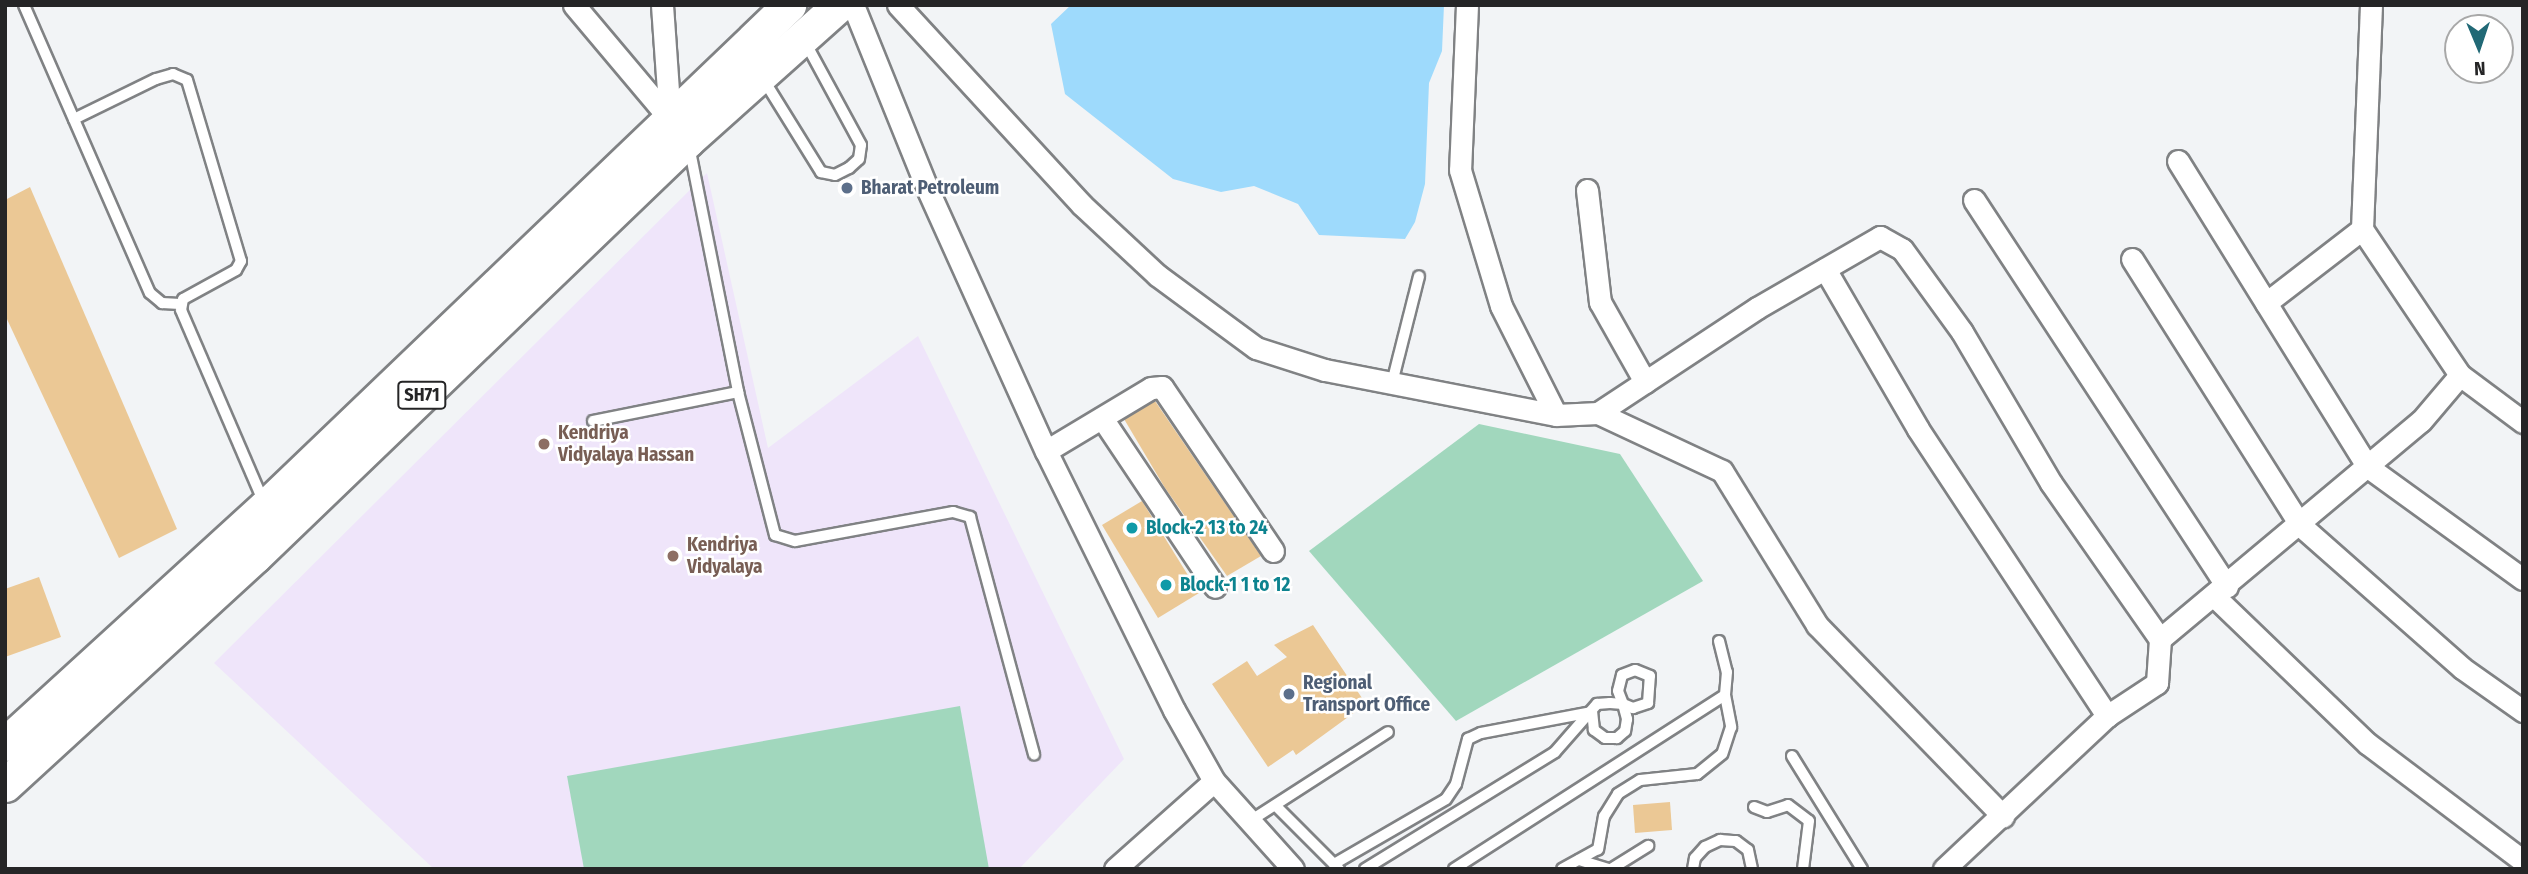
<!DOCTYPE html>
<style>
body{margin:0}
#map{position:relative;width:2528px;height:874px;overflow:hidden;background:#f2f4f6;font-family:"Fira Sans Condensed",sans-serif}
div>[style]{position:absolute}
.education>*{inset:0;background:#efe5fa}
.green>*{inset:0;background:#a1d7bd}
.water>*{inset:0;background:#9edafc}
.building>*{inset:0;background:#ebc895}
.roads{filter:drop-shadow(2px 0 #808284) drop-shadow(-2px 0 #808284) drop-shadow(0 2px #808284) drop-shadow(0 -2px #808284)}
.lane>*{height:10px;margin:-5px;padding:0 5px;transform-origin:5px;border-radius:5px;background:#fff}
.street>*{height:21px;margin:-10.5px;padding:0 10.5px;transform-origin:10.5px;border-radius:10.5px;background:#fff}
.primary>*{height:33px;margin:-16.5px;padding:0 16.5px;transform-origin:16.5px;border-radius:16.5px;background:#fff}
.dots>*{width:19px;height:19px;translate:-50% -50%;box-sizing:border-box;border:4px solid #fff;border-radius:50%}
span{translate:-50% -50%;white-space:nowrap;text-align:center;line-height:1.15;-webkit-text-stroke:5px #fff;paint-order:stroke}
.shield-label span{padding:2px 5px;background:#fff;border:2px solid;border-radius:5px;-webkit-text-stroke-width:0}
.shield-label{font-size:18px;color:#252526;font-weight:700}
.service-label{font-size:19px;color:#4e5e75;font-weight:700}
.left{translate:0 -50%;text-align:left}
.education-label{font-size:19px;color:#785e54;font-weight:700}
.culture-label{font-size:19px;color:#0d838f;font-weight:700}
.frame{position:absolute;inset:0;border:7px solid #252526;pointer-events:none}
.north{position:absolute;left:2444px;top:14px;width:70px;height:70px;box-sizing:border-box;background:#fff;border:2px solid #a8a8a8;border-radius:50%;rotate:178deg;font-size:19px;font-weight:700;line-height:28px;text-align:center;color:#252526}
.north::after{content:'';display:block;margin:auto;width:24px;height:32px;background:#216976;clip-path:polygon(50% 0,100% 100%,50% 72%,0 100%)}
</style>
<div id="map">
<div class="education">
<i style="clip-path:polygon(707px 173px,768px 448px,918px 336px,1124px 759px,1019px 869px,434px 869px,214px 663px)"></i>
</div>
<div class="green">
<i style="clip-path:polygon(1479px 424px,1620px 454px,1703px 581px,1456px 721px,1309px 551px)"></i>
<i style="clip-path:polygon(960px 706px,989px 869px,584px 869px,567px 776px)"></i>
</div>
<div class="water">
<i style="clip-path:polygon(1071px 5px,1444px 5px,1442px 51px,1429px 83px,1425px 184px,1415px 222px,1405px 239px,1319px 235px,1298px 204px,1254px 186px,1221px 192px,1173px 179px,1065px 94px,1051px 24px)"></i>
</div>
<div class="building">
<i style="clip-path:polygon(30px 187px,177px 529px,119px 558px,5px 315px,5px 200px)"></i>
<i style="clip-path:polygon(1155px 401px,1261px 556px,1227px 576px,1165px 488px,1124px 419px)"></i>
<i style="clip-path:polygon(1142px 501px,1199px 593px,1158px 618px,1102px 525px)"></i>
<i style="clip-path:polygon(39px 577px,61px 637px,5px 657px,5px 589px)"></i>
<i style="clip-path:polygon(1313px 625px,1366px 704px,1296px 755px,1293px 750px,1268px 767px,1212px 684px,1247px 661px,1257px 676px,1287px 657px,1274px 645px)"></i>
<i style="clip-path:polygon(1670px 802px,1672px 830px,1635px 833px,1633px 805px)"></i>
</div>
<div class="roads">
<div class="lane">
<i style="left:24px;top:5px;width:314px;rotate:66.4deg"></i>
<i style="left:150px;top:293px;width:16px;rotate:40deg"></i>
<i style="left:162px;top:303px;width:18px;rotate:3deg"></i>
<i style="left:762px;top:77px;width:112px;rotate:58.2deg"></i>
<i style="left:821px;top:172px;width:14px;rotate:12deg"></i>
<i style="left:835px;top:175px;width:16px;rotate:-27deg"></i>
<i style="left:849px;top:168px;width:13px;rotate:-42deg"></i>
<i style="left:859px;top:159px;width:14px;rotate:-82deg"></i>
<i style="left:861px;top:145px;width:119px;rotate:-118.5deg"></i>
<i style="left:74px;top:119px;width:91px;rotate:-26deg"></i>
<i style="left:156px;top:79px;width:18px;rotate:-16deg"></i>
<i style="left:173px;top:74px;width:15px;rotate:23deg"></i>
<i style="left:187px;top:80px;width:189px;rotate:73.4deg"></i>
<i style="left:241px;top:261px;width:10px;rotate:119deg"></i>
<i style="left:236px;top:270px;width:60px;rotate:151.3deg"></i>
<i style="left:183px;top:299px;width:11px;rotate:100deg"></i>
<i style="left:181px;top:310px;width:210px;rotate:66.7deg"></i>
<i style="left:689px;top:146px;width:251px;rotate:78.7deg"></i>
<i style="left:738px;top:392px;width:148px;rotate:75.5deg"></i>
<i style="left:775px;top:535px;width:21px;rotate:17deg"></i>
<i style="left:795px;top:541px;width:161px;rotate:-10.4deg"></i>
<i style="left:953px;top:512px;width:18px;rotate:16deg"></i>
<i style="left:970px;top:517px;width:246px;rotate:74.9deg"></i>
<i style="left:1392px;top:383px;width:110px;rotate:-75.8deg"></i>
<i style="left:593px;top:421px;width:148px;rotate:-11.3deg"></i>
<i style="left:1719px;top:641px;width:32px;rotate:76deg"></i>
<i style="left:1727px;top:672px;width:23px;rotate:95deg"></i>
<i style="left:1792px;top:756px;width:133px;rotate:58.2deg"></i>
<i style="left:1276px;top:806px;width:89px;rotate:45deg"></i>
<i style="left:1754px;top:807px;width:14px;rotate:21deg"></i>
<i style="left:1767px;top:812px;width:22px;rotate:-18deg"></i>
<i style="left:1788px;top:805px;width:26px;rotate:37deg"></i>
<i style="left:1809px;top:821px;width:48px;rotate:97.1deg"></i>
<i style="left:1250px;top:821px;width:164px;rotate:-32.8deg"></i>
<i style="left:1579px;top:860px;width:31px;rotate:17deg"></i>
<i style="left:1334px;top:864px;width:129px;rotate:-30.1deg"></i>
<i style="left:1446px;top:799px;width:18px;rotate:-56deg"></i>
<i style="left:1456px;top:784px;width:47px;rotate:-75.1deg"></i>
<i style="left:1468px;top:739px;width:14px;rotate:-25deg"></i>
<i style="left:1481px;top:733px;width:113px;rotate:-10.7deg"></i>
<i style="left:1365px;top:869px;width:223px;rotate:-31.6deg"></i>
<i style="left:1555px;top:752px;width:64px;rotate:-48.8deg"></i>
<i style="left:1597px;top:704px;width:13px;rotate:-4deg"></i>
<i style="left:1610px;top:703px;width:13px;rotate:4deg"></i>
<i style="left:1623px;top:704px;width:11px;rotate:22deg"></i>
<i style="left:1633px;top:708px;width:16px;rotate:-18deg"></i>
<i style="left:1648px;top:703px;width:27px;rotate:-86deg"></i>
<i style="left:1650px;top:676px;width:16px;rotate:-158deg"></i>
<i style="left:1635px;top:670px;width:14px;rotate:159deg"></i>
<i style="left:1622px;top:675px;width:16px;rotate:104deg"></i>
<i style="left:1618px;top:691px;width:14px;rotate:69deg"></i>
<i style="left:1623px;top:704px;width:16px;rotate:75deg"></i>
<i style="left:1627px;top:719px;width:12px;rotate:99deg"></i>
<i style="left:1625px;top:731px;width:11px;rotate:139deg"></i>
<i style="left:1617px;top:738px;width:12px;rotate:180deg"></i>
<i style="left:1605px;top:738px;width:14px;rotate:-144deg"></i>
<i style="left:1594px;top:730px;width:18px;rotate:-96deg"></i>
<i style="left:1454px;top:869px;width:322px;rotate:-32.7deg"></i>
<i style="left:1725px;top:695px;width:33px;rotate:79deg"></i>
<i style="left:1731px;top:727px;width:28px;rotate:108deg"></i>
<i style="left:1722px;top:754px;width:32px;rotate:141deg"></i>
<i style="left:1697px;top:774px;width:57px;rotate:174deg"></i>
<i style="left:1640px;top:780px;width:26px;rotate:148deg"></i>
<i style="left:1618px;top:794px;width:26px;rotate:122deg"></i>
<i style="left:1604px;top:816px;width:34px;rotate:100deg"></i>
<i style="left:1598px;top:849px;width:41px;rotate:150.9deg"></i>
<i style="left:1611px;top:869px;width:44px;rotate:-31.9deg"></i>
<i style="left:1693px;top:869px;width:11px;rotate:-80deg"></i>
<i style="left:1695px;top:858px;width:15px;rotate:-48deg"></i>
<i style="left:1705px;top:847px;width:17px;rotate:-25deg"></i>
<i style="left:1720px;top:840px;width:16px;rotate:4deg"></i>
<i style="left:1736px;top:841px;width:15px;rotate:37deg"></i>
<i style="left:1748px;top:850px;width:19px;rotate:78deg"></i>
</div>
<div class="street">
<i style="left:574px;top:5px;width:148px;rotate:49.9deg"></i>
<i style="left:662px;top:5px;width:115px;rotate:86deg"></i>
<i style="left:853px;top:5px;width:197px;rotate:68deg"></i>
<i style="left:927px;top:188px;width:289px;rotate:65.7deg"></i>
<i style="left:1046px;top:451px;width:289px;rotate:63.7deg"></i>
<i style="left:1174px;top:710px;width:81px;rotate:60.6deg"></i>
<i style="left:1214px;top:781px;width:118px;rotate:48.1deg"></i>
<i style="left:898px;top:5px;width:272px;rotate:47.4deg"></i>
<i style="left:1082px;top:205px;width:103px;rotate:43deg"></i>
<i style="left:1157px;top:275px;width:123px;rotate:36.4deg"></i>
<i style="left:1256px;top:348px;width:72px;rotate:17.7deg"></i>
<i style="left:1325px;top:370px;width:235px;rotate:11deg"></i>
<i style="left:1467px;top:5px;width:165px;rotate:92.4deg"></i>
<i style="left:1460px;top:170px;width:142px;rotate:73.2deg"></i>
<i style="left:1501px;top:306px;width:122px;rotate:63.2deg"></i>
<i style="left:1556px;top:415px;width:42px;rotate:-2.7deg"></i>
<i style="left:1598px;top:413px;width:137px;rotate:25.1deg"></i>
<i style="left:1722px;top:471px;width:181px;rotate:58.3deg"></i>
<i style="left:1817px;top:625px;width:267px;rotate:45.8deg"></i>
<i style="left:2178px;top:161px;width:360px;rotate:58.2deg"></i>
<i style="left:2368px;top:467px;width:191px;rotate:35.9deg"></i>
<i style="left:1587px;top:190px;width:113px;rotate:83.4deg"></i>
<i style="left:1600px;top:302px;width:92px;rotate:60.6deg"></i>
<i style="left:1974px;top:200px;width:462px;rotate:56.8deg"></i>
<i style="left:2132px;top:259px;width:315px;rotate:57.7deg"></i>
<i style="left:2300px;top:525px;width:216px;rotate:41.4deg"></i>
<i style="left:2462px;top:668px;width:75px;rotate:35.2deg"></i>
<i style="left:1825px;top:269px;width:185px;rotate:59.8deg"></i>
<i style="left:1918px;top:429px;width:344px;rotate:56.6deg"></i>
<i style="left:2107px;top:716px;width:60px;rotate:-33.4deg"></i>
<i style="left:2157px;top:683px;width:44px;rotate:-86.1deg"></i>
<i style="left:2266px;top:303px;width:121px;rotate:-37.6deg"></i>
<i style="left:2460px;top:375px;width:79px;rotate:36.7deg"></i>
<i style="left:1598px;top:413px;width:191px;rotate:-33.4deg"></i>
<i style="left:1757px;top:308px;width:142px;rotate:-30deg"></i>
<i style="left:1880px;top:237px;width:25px;rotate:29deg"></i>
<i style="left:1902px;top:249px;width:102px;rotate:54.1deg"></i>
<i style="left:1962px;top:332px;width:175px;rotate:59.5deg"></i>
<i style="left:2051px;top:483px;width:190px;rotate:55.1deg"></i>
<i style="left:2160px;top:639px;width:340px;rotate:-39.9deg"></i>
<i style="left:2421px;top:421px;width:60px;rotate:-49.7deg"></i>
<i style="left:2460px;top:375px;width:176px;rotate:-123.9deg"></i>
<i style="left:2362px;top:229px;width:224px;rotate:-87.7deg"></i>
<i style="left:1102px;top:418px;width:203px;rotate:56.2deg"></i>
<i style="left:1046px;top:451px;width:122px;rotate:-31deg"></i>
<i style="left:1151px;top:388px;width:11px;rotate:-5deg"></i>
<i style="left:1162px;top:387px;width:198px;rotate:55.9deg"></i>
<i style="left:2215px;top:597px;width:212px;rotate:43.9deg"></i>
<i style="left:2368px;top:744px;width:194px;rotate:37deg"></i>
<i style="left:1115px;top:869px;width:132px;rotate:-41.6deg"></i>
<i style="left:1944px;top:869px;width:224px;rotate:-43.2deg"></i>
</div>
<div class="primary">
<i style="left:5px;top:744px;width:352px;rotate:-42.4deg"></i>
<i style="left:265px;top:507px;width:726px;rotate:-43.77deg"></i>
<i style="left:5px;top:785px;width:339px;rotate:-42.5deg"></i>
<i style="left:255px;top:556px;width:600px;rotate:-43.85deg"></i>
<i style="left:688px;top:140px;width:203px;rotate:-41.8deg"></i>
</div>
</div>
<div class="dots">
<i style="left:847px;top:188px;background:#5c6f8a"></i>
<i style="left:544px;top:444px;background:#8d6e63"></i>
<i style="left:1132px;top:528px;background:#0f9aa8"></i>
<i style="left:673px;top:556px;background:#8d6e63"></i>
<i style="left:1166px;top:585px;background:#0f9aa8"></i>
<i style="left:1289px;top:694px;background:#5c6f8a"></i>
</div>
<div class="shield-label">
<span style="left:422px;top:395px">SH71</span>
</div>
<div class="service-label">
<span class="left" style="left:861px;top:188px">Bharat Petroleum</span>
<span class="left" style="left:1303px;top:694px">Regional<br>Transport Office</span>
</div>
<div class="education-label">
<span class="left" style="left:558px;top:444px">Kendriya<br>Vidyalaya Hassan</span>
<span class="left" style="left:687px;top:556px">Kendriya<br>Vidyalaya</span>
</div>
<div class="culture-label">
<span class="left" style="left:1146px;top:528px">Block-2 13 to 24</span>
<span class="left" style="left:1180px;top:585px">Block-1 1 to 12</span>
</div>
<div class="frame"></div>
<div class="north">N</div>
</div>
